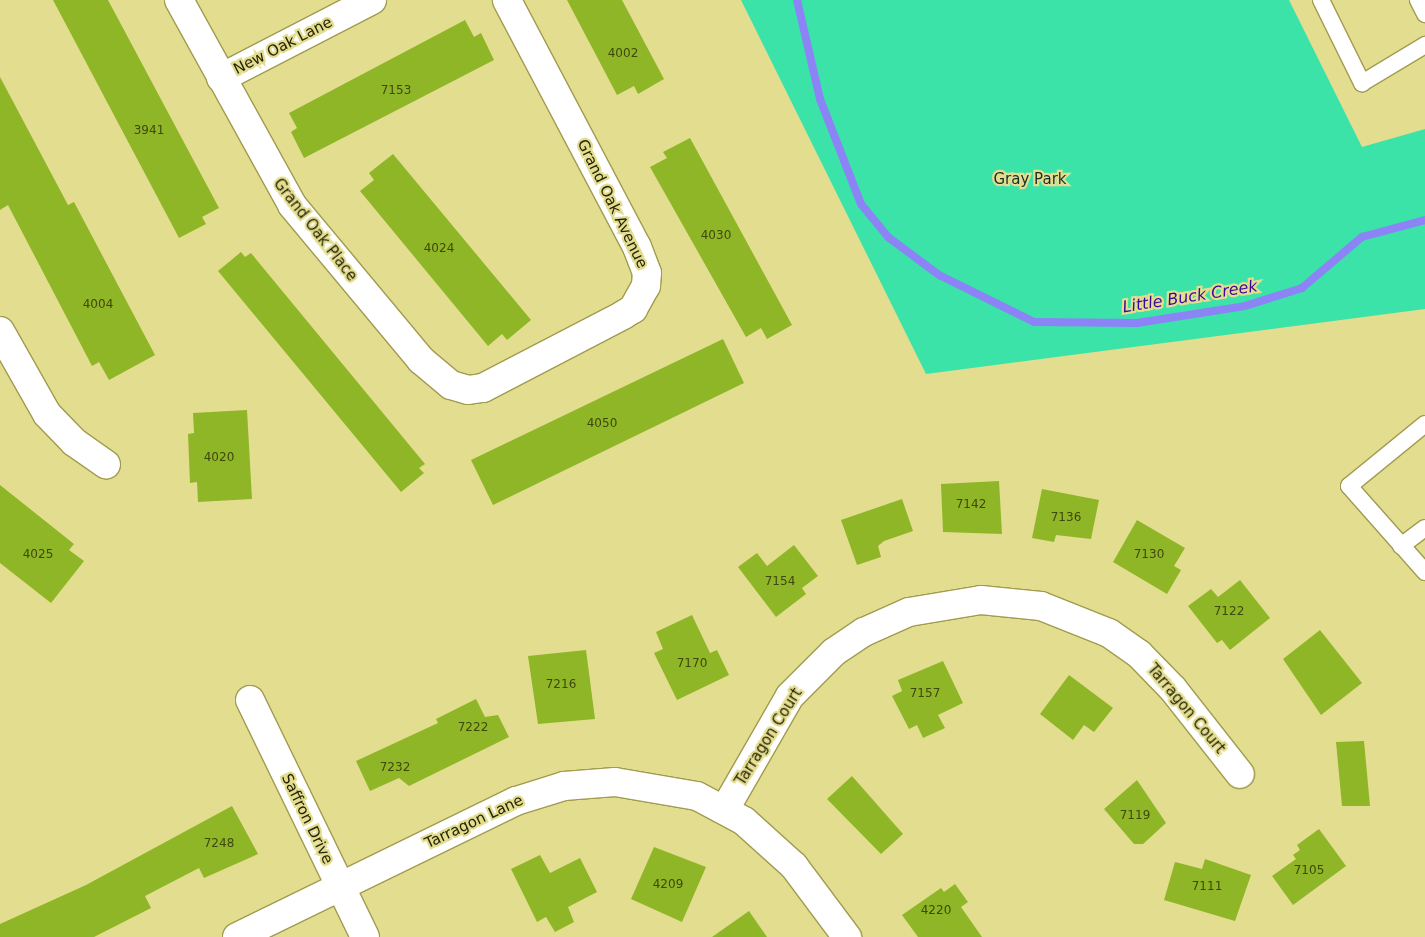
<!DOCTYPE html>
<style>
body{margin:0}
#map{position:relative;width:1425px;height:937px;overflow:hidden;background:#e3dd90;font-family:"DejaVu Sans",sans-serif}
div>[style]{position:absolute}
.green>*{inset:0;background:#3be3a9}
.stream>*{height:8px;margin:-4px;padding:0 4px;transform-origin:4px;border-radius:4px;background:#8c83f7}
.building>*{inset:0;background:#8fb627}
.roads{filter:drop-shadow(1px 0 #a19b4f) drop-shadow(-1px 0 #a19b4f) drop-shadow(0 1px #a19b4f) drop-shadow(0 -1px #a19b4f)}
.service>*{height:16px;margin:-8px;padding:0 8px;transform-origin:8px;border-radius:8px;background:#fff}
.minor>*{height:28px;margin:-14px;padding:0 14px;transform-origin:14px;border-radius:14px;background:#fff}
span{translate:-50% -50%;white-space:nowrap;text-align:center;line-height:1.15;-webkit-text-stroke:4.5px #e3dd90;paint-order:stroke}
.number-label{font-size:12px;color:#40480c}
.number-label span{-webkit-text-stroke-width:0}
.street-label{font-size:15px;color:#262303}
.park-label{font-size:15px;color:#163025}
.water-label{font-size:16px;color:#3a099a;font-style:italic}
</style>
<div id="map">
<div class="green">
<i style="clip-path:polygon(741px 0,1289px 0,1362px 147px,1425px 129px,1425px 309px,926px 374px)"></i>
</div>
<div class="stream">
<i style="left:797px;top:0;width:102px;rotate:76.9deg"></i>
<i style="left:820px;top:99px;width:113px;rotate:68.7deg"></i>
<i style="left:861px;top:204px;width:43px;rotate:50.7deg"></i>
<i style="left:888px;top:237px;width:64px;rotate:36.7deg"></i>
<i style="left:939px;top:275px;width:106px;rotate:26.3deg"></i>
<i style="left:1034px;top:322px;width:103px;rotate:0.6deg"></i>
<i style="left:1137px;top:323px;width:109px;rotate:-8.9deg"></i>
<i style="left:1245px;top:306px;width:60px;rotate:-17.5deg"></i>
<i style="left:1302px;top:288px;width:79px;rotate:-40.4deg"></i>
<i style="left:1362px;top:237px;width:65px;rotate:-15.1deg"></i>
</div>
<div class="building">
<i style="clip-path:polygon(53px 0,108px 0,219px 208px,202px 217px,206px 224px,179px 238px)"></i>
<i style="clip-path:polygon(567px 0,622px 0,664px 79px,638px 94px,634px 86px,617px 95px)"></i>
<i style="clip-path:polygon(465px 20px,474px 37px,481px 33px,494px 60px,304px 158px,291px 132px,297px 128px,289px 113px)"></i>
<i style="clip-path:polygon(0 77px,68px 205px,74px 202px,155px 355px,109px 380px,99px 362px,92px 366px,8px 205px,0 210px)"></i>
<i style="clip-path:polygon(690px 138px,792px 325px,767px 339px,761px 328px,746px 337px,650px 167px,667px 158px,663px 152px)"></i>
<i style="clip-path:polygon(393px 154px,531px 320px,507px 340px,502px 334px,488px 346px,360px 191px,374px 180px,369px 173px)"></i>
<i style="clip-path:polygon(241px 252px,245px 257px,251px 253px,425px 464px,419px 468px,424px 473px,401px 492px,218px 271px)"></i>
<i style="clip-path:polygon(723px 339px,744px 383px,493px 505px,471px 460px)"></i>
<i style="clip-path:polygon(247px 410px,252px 499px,198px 502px,197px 482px,190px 483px,188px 434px,194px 433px,193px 413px)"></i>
<i style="clip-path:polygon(999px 481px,1002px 534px,943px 532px,941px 484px)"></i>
<i style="clip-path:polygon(0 485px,74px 544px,69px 550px,84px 561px,51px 603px,0 563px)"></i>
<i style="clip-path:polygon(1042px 489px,1099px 500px,1091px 539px,1056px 535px,1054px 542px,1032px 538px)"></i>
<i style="clip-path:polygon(902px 499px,913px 531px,884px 541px,878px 546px,881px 557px,857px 565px,841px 520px)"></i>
<i style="clip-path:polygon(1137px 520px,1185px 548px,1174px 566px,1181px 570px,1167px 594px,1113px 562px)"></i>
<i style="clip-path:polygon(794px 545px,818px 576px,802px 588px,806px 594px,776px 617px,738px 567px,757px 553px,767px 566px)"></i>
<i style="clip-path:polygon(1240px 580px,1270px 618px,1230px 650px,1222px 640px,1217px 643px,1188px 606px,1211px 589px,1218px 597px)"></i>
<i style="clip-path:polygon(692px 615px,710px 653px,717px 650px,729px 675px,677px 700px,654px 653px,663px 649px,656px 632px)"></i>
<i style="clip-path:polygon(1320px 630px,1362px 683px,1321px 715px,1283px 659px)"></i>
<i style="clip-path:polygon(586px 650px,595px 719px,538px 724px,528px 656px)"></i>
<i style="clip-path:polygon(943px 661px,963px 703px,938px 715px,945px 728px,923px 738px,917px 725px,909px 729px,892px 696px,902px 691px,898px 680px)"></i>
<i style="clip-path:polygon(1069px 675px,1113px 708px,1094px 732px,1084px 725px,1073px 740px,1040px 714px)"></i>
<i style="clip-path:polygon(476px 699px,485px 717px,498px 715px,509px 737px,409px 786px,399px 778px,370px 791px,356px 761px,438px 723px,436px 719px)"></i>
<i style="clip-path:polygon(1364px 741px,1370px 806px,1342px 806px,1336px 742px)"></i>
<i style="clip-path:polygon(852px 776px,903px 834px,881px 854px,827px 799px)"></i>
<i style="clip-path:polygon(1137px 780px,1166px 823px,1143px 844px,1134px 844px,1104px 809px)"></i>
<i style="clip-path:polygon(232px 806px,258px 854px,204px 878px,199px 868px,145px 896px,151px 908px,94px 937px,0 937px,0 924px,86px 885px)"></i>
<i style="clip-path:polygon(1319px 829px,1346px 866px,1293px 905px,1272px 876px,1296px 859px,1293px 855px,1300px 850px,1297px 845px)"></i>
<i style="clip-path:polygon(654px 847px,706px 867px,682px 922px,631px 899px)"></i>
<i style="clip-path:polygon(540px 855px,550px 873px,580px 858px,597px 892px,568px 907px,574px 922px,555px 932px,546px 917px,537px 922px,511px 869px)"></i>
<i style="clip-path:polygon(1205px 859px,1251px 875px,1235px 921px,1164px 900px,1175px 862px,1202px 869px)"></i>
<i style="clip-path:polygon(955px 884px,968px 902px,961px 907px,982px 937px,918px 937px,902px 915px,941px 888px,944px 892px)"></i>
<i style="clip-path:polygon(749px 911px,767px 937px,712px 937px)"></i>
</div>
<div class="roads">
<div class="service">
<i style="left:1321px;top:0;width:93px;rotate:63.7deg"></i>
<i style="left:1362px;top:83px;width:74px;rotate:-31.1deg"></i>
<i style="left:1418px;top:0;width:16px;rotate:63deg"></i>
<i style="left:1425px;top:424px;width:98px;rotate:140.8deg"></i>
<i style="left:1349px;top:486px;width:115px;rotate:48.5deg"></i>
<i style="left:1401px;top:546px;width:30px;rotate:-37deg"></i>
</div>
<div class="minor">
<i style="left:179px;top:0;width:234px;rotate:61.1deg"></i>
<i style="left:292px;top:205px;width:202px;rotate:50.2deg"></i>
<i style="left:421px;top:360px;width:39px;rotate:40deg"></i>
<i style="left:451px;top:385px;width:18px;rotate:16deg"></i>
<i style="left:468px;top:390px;width:15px;rotate:-8deg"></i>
<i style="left:483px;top:388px;width:158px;rotate:-27.5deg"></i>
<i style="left:623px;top:315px;width:12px;rotate:-31deg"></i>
<i style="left:633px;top:309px;width:26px;rotate:-61deg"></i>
<i style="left:646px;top:286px;width:13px;rotate:-86deg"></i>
<i style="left:647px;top:273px;width:28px;rotate:-111deg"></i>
<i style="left:637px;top:247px;width:279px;rotate:-117.8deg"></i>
<i style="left:221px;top:78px;width:170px;rotate:-27.3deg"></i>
<i style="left:0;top:331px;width:95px;rotate:60.5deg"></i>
<i style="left:47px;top:414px;width:39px;rotate:46deg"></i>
<i style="left:74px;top:442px;width:39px;rotate:35deg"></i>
<i style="left:250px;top:700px;width:263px;rotate:64.1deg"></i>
<i style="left:725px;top:809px;width:130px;rotate:-60.1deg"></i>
<i style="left:790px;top:696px;width:62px;rotate:-45deg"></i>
<i style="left:834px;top:652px;width:36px;rotate:-34deg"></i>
<i style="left:864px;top:632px;width:49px;rotate:-24deg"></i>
<i style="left:909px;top:612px;width:73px;rotate:-9.5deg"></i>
<i style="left:981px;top:600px;width:60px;rotate:5.7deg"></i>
<i style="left:1041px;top:606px;width:73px;rotate:21.7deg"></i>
<i style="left:1109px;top:633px;width:37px;rotate:35deg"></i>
<i style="left:1139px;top:654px;width:49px;rotate:45.8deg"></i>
<i style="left:1173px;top:689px;width:108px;rotate:51.8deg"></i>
<i style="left:237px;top:937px;width:310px;rotate:-26deg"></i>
<i style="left:516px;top:801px;width:50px;rotate:-17.4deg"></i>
<i style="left:564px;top:786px;width:51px;rotate:-4.5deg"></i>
<i style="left:615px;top:782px;width:83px;rotate:9.7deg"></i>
<i style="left:697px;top:796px;width:53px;rotate:28deg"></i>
<i style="left:744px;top:821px;width:67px;rotate:42deg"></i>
<i style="left:794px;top:866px;width:89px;rotate:53.3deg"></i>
</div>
</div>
<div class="number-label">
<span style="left:623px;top:54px">4002</span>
<span style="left:396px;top:91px">7153</span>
<span style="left:149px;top:131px">3941</span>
<span style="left:716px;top:236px">4030</span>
<span style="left:439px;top:249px">4024</span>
<span style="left:98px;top:305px">4004</span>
<span style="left:602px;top:424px">4050</span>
<span style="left:219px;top:458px">4020</span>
<span style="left:971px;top:505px">7142</span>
<span style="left:1066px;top:518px">7136</span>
<span style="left:38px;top:555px">4025</span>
<span style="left:1149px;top:555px">7130</span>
<span style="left:780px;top:582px">7154</span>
<span style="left:1229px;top:612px">7122</span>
<span style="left:692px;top:664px">7170</span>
<span style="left:561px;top:685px">7216</span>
<span style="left:925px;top:694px">7157</span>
<span style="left:473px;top:728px">7222</span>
<span style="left:395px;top:768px">7232</span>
<span style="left:1135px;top:816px">7119</span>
<span style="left:219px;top:844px">7248</span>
<span style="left:1309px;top:871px">7105</span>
<span style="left:668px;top:885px">4209</span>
<span style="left:1207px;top:887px">7111</span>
<span style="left:936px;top:911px">4220</span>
</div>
<div class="street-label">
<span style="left:283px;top:46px;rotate:-27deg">New Oak Lane</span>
<span style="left:612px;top:204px;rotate:64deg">Grand Oak Avenue</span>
<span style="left:315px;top:230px;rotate:52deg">Grand Oak Place</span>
<span style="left:1186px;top:709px;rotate:50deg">Tarragon Court</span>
<span style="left:769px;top:737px;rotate:-58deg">Tarragon Court</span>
<span style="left:307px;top:819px;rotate:64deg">Saffron Drive</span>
<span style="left:474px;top:822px;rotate:-25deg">Tarragon Lane</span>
</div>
<div class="park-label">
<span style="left:1030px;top:180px">Gray Park</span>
</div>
<div class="water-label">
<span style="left:1190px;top:297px;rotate:-9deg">Little Buck Creek</span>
</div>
</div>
